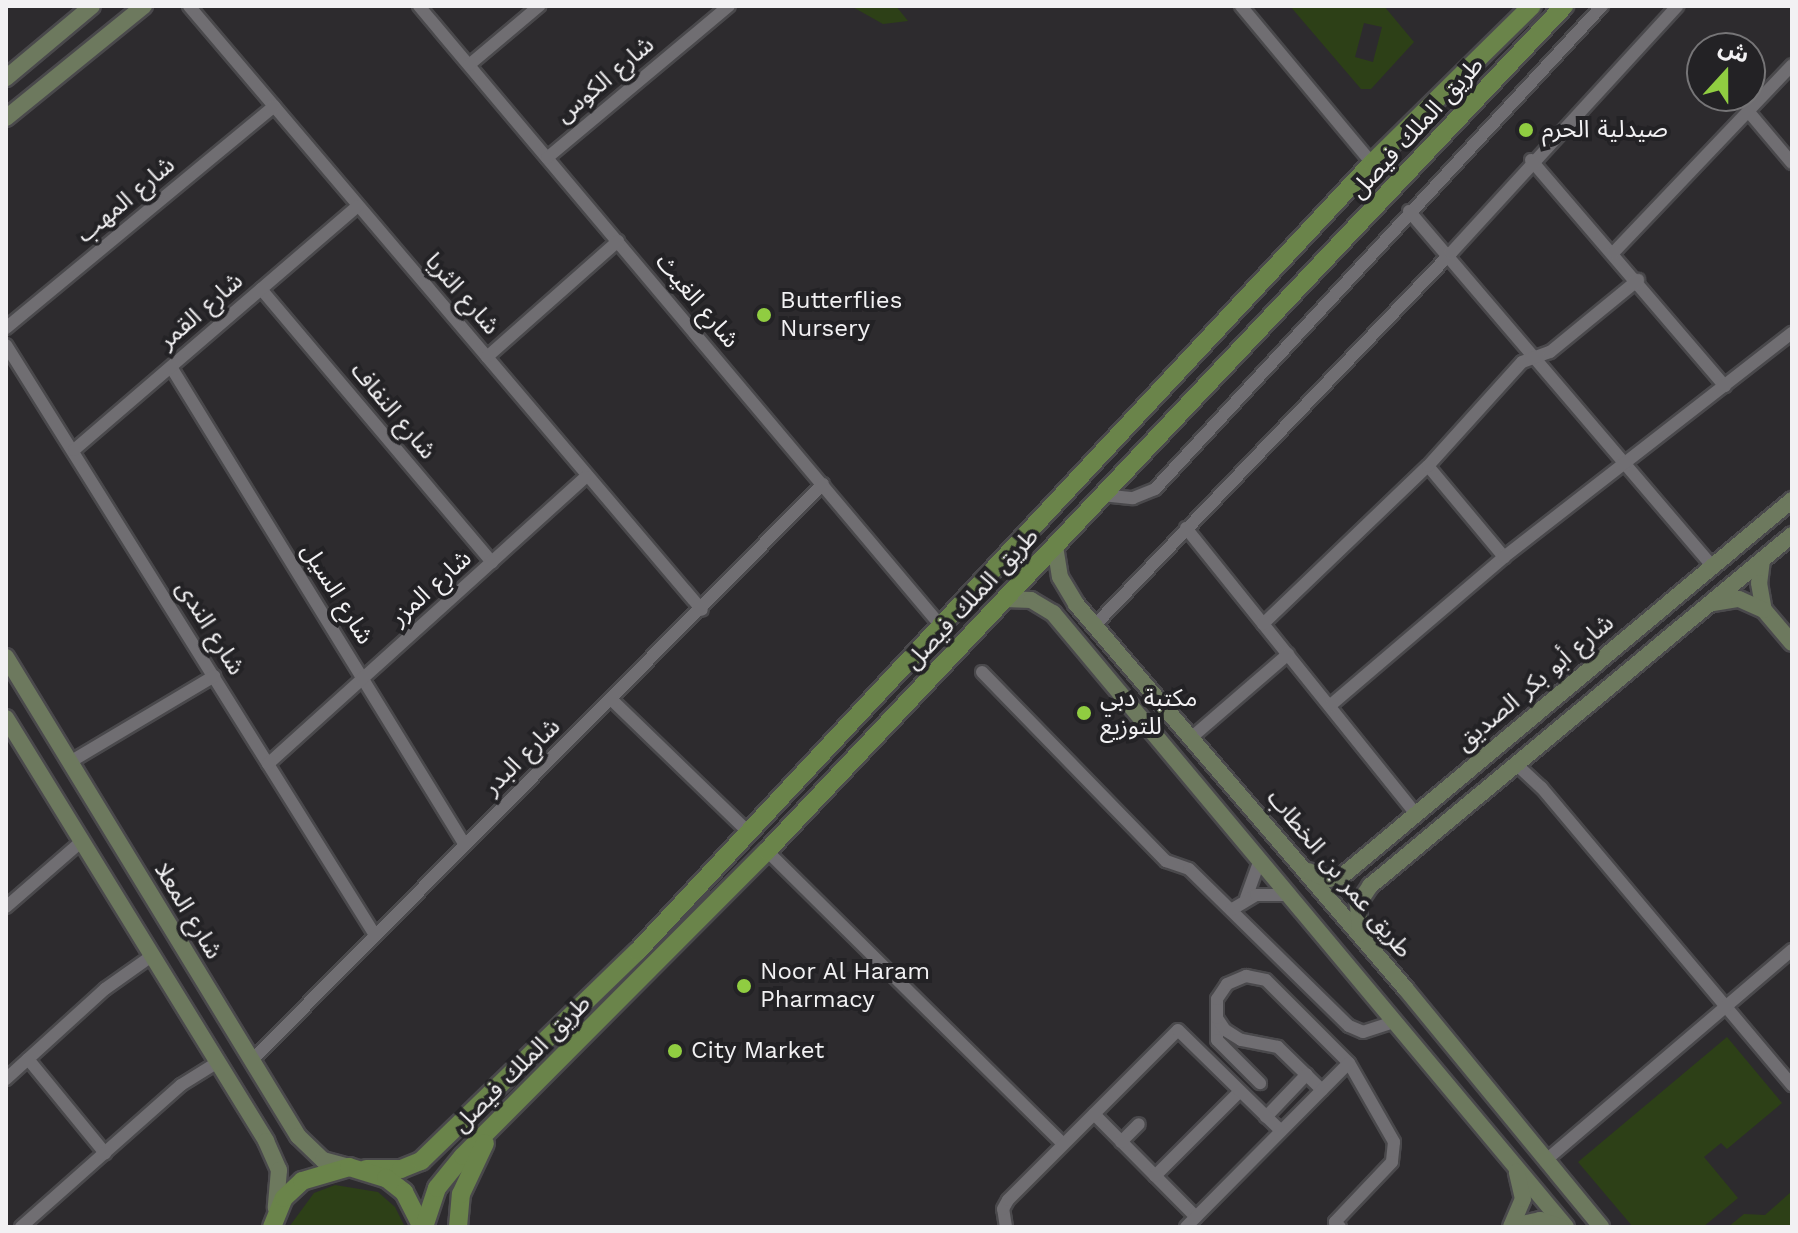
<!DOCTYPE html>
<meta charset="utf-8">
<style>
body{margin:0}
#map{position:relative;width:1798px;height:1233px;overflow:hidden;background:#2d2b2e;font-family:"Work Sans","Noto Sans Arabic",sans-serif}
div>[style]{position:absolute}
.green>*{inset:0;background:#2d4017}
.roads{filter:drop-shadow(2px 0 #4a494c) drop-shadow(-2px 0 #4a494c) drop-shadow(0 2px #4a494c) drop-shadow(0 -2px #4a494c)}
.street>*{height:12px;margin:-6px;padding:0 6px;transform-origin:6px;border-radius:6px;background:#706e72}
.secondary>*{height:16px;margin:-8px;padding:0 8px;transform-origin:8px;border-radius:8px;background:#6d795e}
.primary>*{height:18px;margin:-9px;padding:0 9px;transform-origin:9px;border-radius:9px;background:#6a844a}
.dots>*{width:22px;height:22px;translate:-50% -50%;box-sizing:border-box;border:4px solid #232225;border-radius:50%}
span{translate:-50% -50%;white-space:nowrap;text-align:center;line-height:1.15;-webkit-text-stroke:8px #232225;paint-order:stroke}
.street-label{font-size:24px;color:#f2f1f3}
.poi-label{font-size:24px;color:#f2f1f3}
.left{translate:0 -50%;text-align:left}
.frame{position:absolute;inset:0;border:8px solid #f2f1f3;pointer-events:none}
.north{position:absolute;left:1686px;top:32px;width:80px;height:80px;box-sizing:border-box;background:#232225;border:2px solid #767577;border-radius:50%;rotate:21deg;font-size:22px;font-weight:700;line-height:32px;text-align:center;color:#f2f1f3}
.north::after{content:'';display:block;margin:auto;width:28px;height:36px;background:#90cd41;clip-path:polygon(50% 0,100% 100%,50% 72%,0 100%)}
</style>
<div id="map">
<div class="green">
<i style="clip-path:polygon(851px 6px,896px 6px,908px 21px,883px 24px)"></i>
<i style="clip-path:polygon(evenodd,1290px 6px,1384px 6px,1414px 42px,1371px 89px,1361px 89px,1290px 6px,1364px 23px,1382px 27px,1373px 62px,1355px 57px,1364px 23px)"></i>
<i style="clip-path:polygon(1727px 1037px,1782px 1103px,1727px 1149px,1721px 1143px,1704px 1157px,1738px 1198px,1703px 1227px,1633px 1227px,1578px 1162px)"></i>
<i style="clip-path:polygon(335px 1185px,378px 1192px,395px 1207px,405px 1227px,289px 1227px,314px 1193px)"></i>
<i style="clip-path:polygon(1792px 1191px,1792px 1227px,1728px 1227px,1744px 1214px,1765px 1215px)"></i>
</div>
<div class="roads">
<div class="street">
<i style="left:189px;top:6px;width:792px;rotate:49.66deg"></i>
<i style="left:419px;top:6px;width:809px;rotate:49.91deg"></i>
<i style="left:1241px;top:6px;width:204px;rotate:50.2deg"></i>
<i style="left:469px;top:65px;width:92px;rotate:-40.1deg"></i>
<i style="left:1748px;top:111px;width:68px;rotate:49.8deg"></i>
<i style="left:547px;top:158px;width:237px;rotate:-39.9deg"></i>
<i style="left:1531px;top:160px;width:298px;rotate:49.4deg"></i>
<i style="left:1409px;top:211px;width:467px;rotate:49.5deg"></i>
<i style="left:1614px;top:252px;width:258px;rotate:-46.4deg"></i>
<i style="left:261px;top:289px;width:358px;rotate:49.8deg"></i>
<i style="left:6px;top:328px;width:348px;rotate:-39.6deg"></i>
<i style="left:6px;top:345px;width:696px;rotate:57.98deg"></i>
<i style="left:487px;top:357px;width:175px;rotate:-41.5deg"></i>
<i style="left:171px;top:367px;width:561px;rotate:58.41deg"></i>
<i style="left:74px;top:450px;width:374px;rotate:-40.7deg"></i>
<i style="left:1428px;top:466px;width:119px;rotate:50.1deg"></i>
<i style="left:1102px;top:495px;width:31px;rotate:6deg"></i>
<i style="left:1133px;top:498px;width:24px;rotate:-22deg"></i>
<i style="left:1155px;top:489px;width:658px;rotate:-47.22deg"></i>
<i style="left:1186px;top:528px;width:367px;rotate:51.2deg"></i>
<i style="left:1263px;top:624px;width:228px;rotate:-43.8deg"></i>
<i style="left:1428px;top:466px;width:140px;rotate:-47.9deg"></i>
<i style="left:1522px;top:362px;width:30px;rotate:-20deg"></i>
<i style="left:1550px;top:352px;width:114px;rotate:-39.3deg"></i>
<i style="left:1095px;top:625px;width:515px;rotate:-46.26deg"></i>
<i style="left:1451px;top:253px;width:335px;rotate:-47.5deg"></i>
<i style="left:982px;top:672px;width:264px;rotate:45.8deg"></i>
<i style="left:1166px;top:861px;width:24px;rotate:19deg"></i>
<i style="left:1189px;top:869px;width:224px;rotate:44.5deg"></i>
<i style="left:1349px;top:1026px;width:15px;rotate:23deg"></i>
<i style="left:1363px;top:1032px;width:33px;rotate:-18deg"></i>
<i style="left:611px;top:699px;width:190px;rotate:44.1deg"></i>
<i style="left:1332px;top:704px;width:226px;rotate:-40.5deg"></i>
<i style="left:1504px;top:557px;width:365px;rotate:-37.9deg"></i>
<i style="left:1192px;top:737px;width:127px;rotate:-40.8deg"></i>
<i style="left:70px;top:762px;width:168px;rotate:-30.8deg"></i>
<i style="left:268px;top:764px;width:428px;rotate:-42.1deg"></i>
<i style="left:1517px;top:765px;width:33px;rotate:43deg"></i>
<i style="left:1541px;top:787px;width:390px;rotate:49.9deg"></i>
<i style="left:767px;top:851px;width:416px;rotate:44.7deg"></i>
<i style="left:1246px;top:898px;width:37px;rotate:-70deg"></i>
<i style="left:6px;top:907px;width:101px;rotate:-41deg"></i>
<i style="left:1231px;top:910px;width:29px;rotate:-31deg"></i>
<i style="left:1256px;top:895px;width:30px"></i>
<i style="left:1217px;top:1018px;width:22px;rotate:90deg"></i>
<i style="left:1217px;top:1040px;width:61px;rotate:45deg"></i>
<i style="left:28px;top:1059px;width:122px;rotate:50.7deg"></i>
<i style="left:252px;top:1060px;width:811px;rotate:-45.25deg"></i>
<i style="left:6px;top:1079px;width:134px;rotate:-42.3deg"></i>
<i style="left:105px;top:989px;width:59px;rotate:-35.3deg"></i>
<i style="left:1322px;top:1090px;width:62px;rotate:-135.7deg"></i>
<i style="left:1278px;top:1047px;width:38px;rotate:-169deg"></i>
<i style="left:1241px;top:1040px;width:19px;rotate:-148deg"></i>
<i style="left:1225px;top:1030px;width:14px;rotate:-124deg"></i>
<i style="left:1217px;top:1018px;width:19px;rotate:-90deg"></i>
<i style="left:1217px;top:999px;width:18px;rotate:-56deg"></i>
<i style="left:1227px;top:984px;width:21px;rotate:-23deg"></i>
<i style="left:1246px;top:976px;width:20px;rotate:11deg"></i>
<i style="left:1266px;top:980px;width:117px;rotate:45deg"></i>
<i style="left:1349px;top:1063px;width:91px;rotate:60.3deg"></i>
<i style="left:1394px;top:1142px;width:20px;rotate:96deg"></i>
<i style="left:1392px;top:1162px;width:83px;rotate:133.5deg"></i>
<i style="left:1335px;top:1222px;width:7px;rotate:45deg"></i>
<i style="left:1094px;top:1114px;width:145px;rotate:45.3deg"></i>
<i style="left:1266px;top:1117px;width:59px;rotate:-46.4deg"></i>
<i style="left:1121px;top:1142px;width:25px;rotate:-45deg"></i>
<i style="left:1545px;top:1161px;width:325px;rotate:-40.5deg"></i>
<i style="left:1155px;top:1176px;width:120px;rotate:-45deg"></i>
<i style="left:21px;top:1227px;width:214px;rotate:-41.6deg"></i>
<i style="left:181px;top:1085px;width:44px;rotate:-31.9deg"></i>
<i style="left:1006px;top:1227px;width:18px;rotate:-99deg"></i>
<i style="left:1003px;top:1209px;width:10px;rotate:-61deg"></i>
<i style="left:1008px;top:1200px;width:240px;rotate:-45deg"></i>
<i style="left:1178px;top:1030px;width:144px;rotate:44.4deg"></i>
<i style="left:1186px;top:1227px;width:231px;rotate:-45.2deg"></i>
</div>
<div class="secondary">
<i style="left:6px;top:78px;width:112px;rotate:-39.9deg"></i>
<i style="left:6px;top:118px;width:178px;rotate:-39.1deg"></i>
<i style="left:1055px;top:546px;width:31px;rotate:81deg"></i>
<i style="left:1060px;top:577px;width:31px;rotate:59deg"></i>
<i style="left:1076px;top:604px;width:506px;rotate:49.41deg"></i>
<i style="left:1405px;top:988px;width:309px;rotate:50.6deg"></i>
<i style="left:1762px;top:560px;width:23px;rotate:97deg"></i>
<i style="left:1759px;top:583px;width:27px;rotate:80deg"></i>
<i style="left:1764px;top:610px;width:43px;rotate:49.7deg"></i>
<i style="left:1005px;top:599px;width:26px;rotate:2deg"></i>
<i style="left:1031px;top:600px;width:26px;rotate:31deg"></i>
<i style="left:1053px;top:613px;width:800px;rotate:50.12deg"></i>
<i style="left:1713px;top:603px;width:26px;rotate:-9deg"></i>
<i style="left:1739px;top:599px;width:27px;rotate:24deg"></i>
<i style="left:6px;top:657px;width:561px;rotate:58.63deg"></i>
<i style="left:298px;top:1136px;width:35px;rotate:44deg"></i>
<i style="left:323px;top:1160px;width:27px;rotate:15deg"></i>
<i style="left:6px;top:718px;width:497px;rotate:58.4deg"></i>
<i style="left:266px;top:1141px;width:32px;rotate:66deg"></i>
<i style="left:279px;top:1170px;width:38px;rotate:95deg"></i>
<i style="left:1308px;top:871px;width:22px;rotate:22deg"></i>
<i style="left:1328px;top:879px;width:13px;rotate:-9deg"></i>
<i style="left:1341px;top:877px;width:588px;rotate:-39.89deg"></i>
<i style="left:1360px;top:934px;width:30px;rotate:-94deg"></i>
<i style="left:1358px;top:904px;width:22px;rotate:-56deg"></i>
<i style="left:1370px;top:886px;width:549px;rotate:-39.75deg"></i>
<i style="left:1512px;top:1226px;width:29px;rotate:-12deg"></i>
<i style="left:1540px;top:1220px;width:22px;rotate:18deg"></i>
<i style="left:1511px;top:1227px;width:30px;rotate:-67deg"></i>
<i style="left:1523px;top:1199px;width:28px;rotate:-103deg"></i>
</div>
<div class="primary">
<i style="left:366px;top:1169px;width:35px"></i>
<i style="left:401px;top:1169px;width:22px;rotate:-22deg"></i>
<i style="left:421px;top:1161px;width:301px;rotate:-44.1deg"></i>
<i style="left:637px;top:952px;width:1078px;rotate:-47.03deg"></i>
<i style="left:1372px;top:163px;width:224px;rotate:-44.5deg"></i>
<i style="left:272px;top:1227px;width:31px;rotate:-68deg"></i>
<i style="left:284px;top:1198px;width:25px;rotate:-43deg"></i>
<i style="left:302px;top:1181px;width:49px;rotate:-16.6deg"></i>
<i style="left:349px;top:1167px;width:39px;rotate:17deg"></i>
<i style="left:386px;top:1178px;width:23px;rotate:38deg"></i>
<i style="left:404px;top:1192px;width:39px;rotate:63deg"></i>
<i style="left:424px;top:1227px;width:41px;rotate:-71.6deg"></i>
<i style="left:437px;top:1188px;width:41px;rotate:-50.9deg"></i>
<i style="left:463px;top:1156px;width:431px;rotate:-45.1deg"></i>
<i style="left:767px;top:851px;width:1162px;rotate:-46.67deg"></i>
<i style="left:458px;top:1227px;width:33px;rotate:-85deg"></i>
<i style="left:461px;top:1194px;width:56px;rotate:-64.8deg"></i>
</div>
</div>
<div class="dots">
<i style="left:1526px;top:130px;background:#90cd41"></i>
<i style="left:764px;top:315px;background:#90cd41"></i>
<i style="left:1084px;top:713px;background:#90cd41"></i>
<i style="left:744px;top:986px;background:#90cd41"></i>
<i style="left:675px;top:1051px;background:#90cd41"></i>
</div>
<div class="street-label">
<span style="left:605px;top:80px;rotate:-40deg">شارع الكوس</span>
<span style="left:1417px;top:128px;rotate:-47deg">طريق الملك فيصل</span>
<span style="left:126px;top:200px;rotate:-40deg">شارع المهب</span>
<span style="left:462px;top:294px;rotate:49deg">شارع الثريا</span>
<span style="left:697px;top:301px;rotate:50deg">شارع الغيث</span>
<span style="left:201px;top:311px;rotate:-41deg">شارع القمر</span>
<span style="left:393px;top:411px;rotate:50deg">شارع النفاف</span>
<span style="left:431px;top:588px;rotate:-42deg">شارع المزر</span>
<span style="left:337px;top:594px;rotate:58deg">شارع السيل</span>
<span style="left:972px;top:599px;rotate:-47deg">طريق الملك فيصل</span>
<span style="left:210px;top:628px;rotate:58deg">شارع الندى</span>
<span style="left:1535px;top:683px;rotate:-40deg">شارع أبو بكر الصديق</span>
<span style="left:522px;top:757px;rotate:-45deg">شارع البدر</span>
<span style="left:1339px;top:874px;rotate:50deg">طريق عمر بن الخطاب</span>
<span style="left:188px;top:911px;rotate:59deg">شارع المعلا</span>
<span style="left:522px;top:1064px;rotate:-45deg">طريق الملك فيصل</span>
</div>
<div class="poi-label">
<span class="left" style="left:1542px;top:130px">صيدلية الحرم</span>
<span class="left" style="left:780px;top:315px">Butterflies<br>Nursery</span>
<span class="left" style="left:1100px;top:713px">مكتبة دبي<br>للتوزيع</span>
<span class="left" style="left:760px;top:986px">Noor Al Haram<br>Pharmacy</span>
<span class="left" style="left:691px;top:1051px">City Market</span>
</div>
<div class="frame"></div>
<div class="north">ش</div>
</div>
